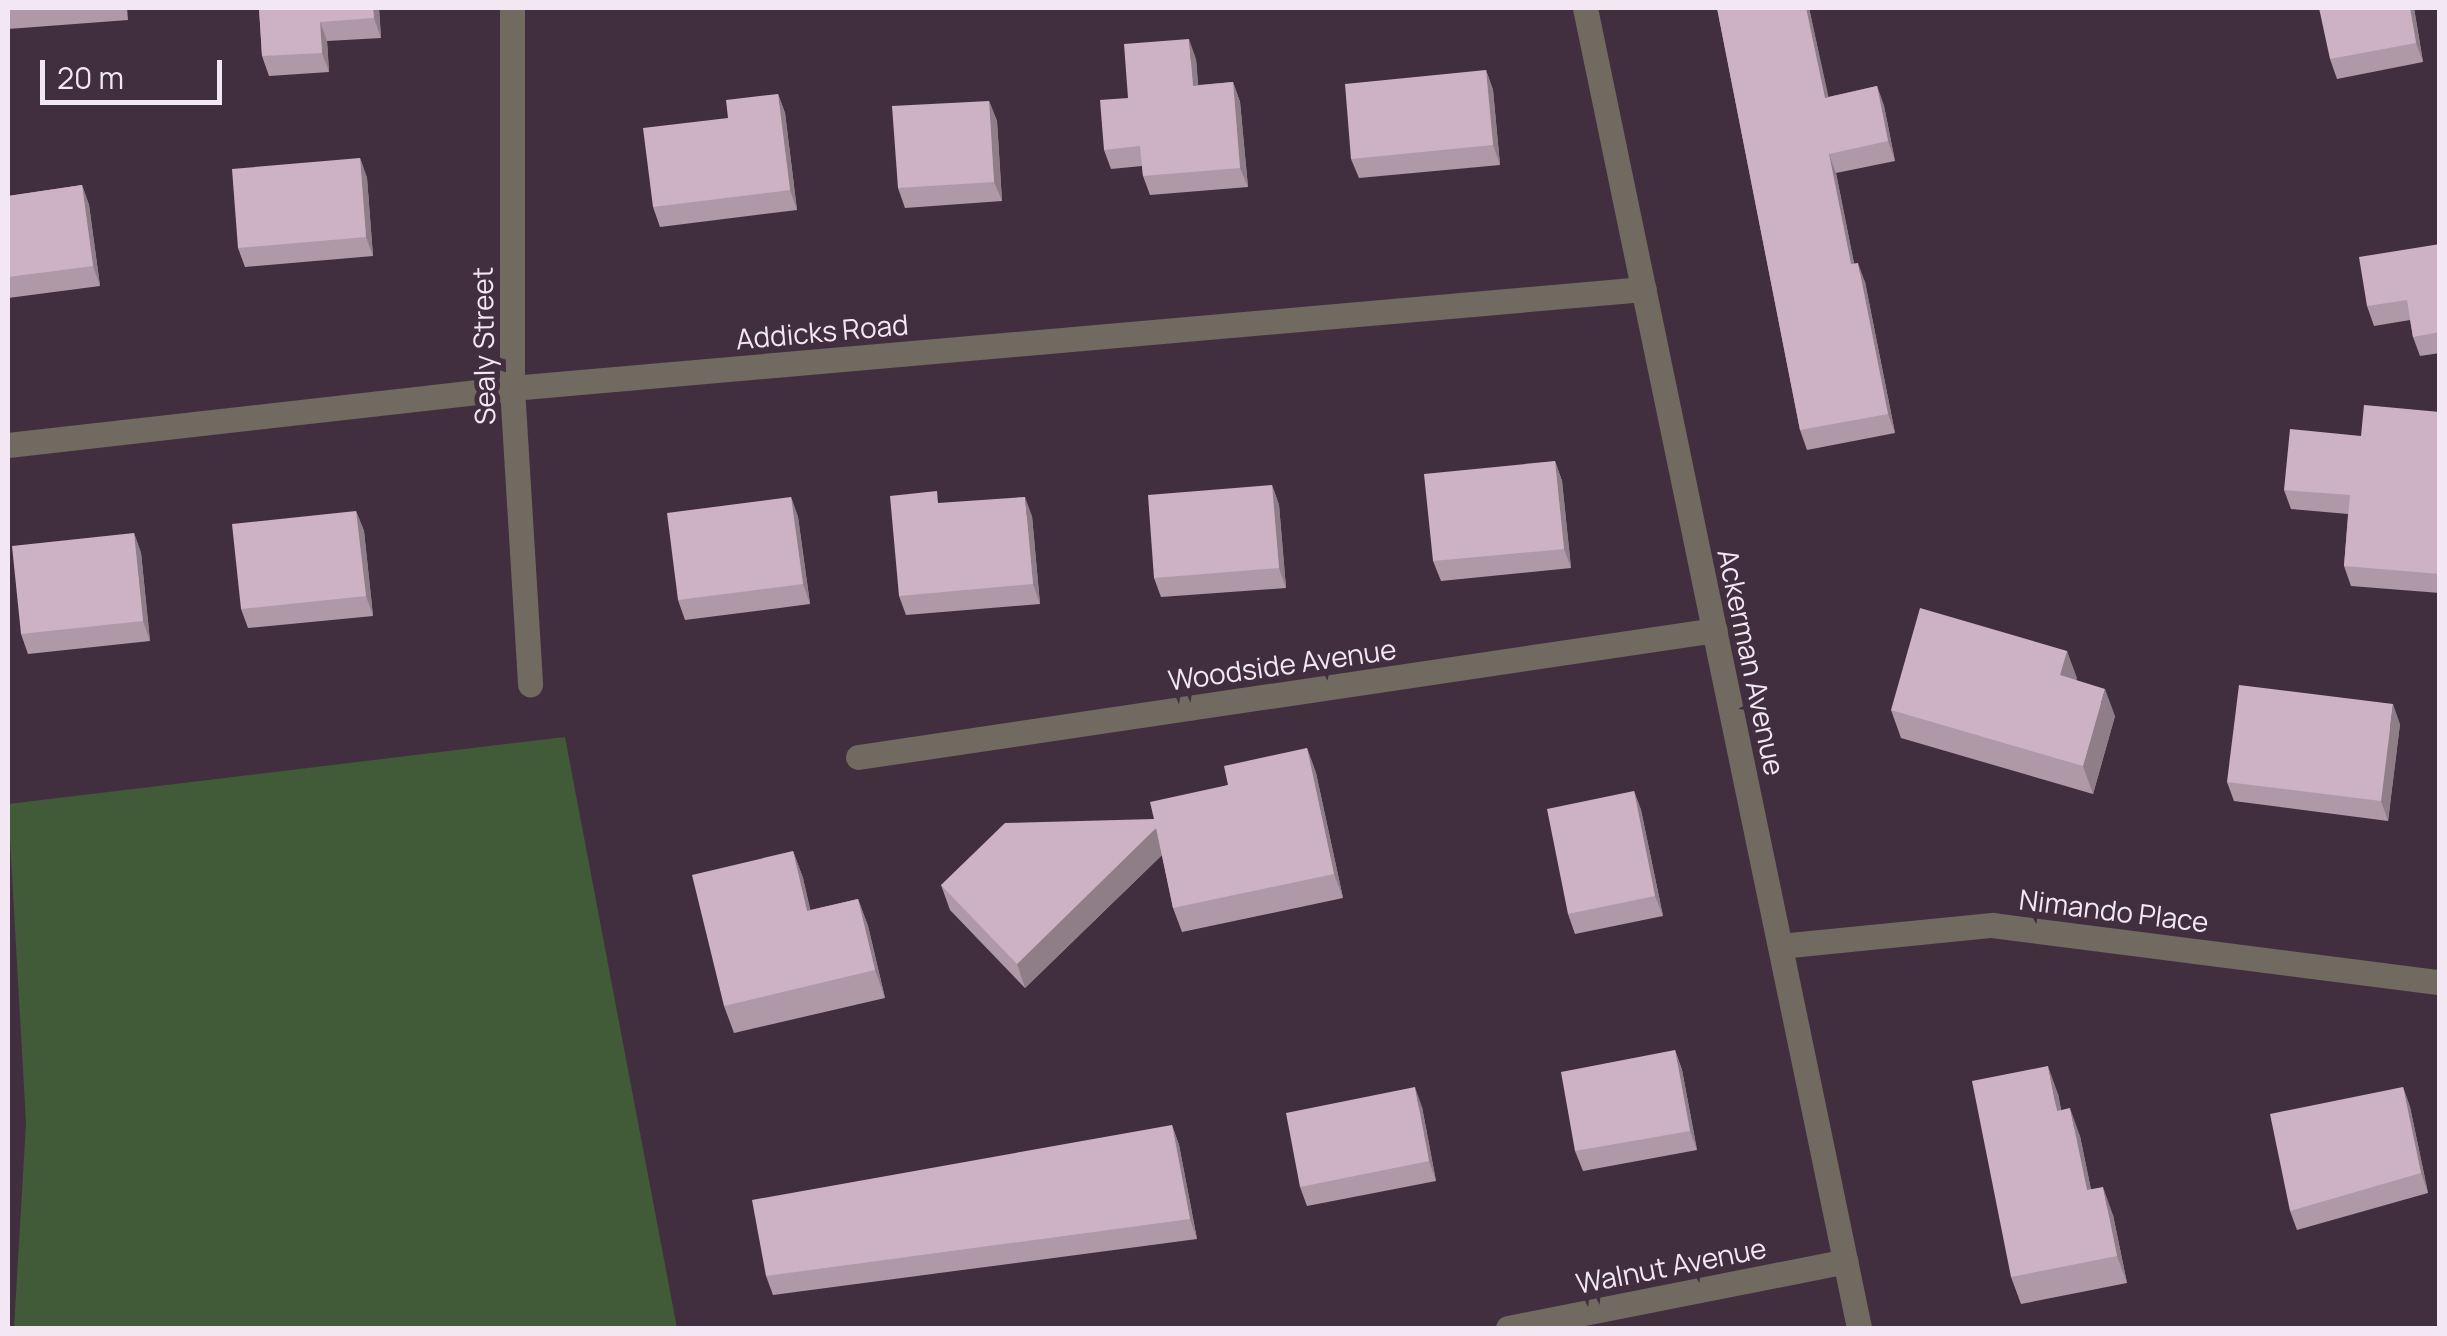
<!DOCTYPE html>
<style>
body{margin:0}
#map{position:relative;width:2447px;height:1336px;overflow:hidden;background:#412f40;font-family:Manrope,sans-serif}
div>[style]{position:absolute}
.green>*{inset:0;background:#415a37}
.street>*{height:25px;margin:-12.5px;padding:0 12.5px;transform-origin:12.5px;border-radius:12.5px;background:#716a61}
.wall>*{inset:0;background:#af99a7}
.shaded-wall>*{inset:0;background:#8f7d88}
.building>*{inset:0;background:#ccb2c2}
span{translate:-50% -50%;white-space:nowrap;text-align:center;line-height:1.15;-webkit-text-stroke:10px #412f40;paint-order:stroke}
.street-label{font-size:28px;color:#f2e7f2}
.frame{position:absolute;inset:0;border:10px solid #f2e7f2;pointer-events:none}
.scale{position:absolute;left:40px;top:60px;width:182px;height:45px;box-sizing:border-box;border:5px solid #f2e7f2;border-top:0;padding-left:12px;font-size:30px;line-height:35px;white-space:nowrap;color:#f2e7f2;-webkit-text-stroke:8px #412f40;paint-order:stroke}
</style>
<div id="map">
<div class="green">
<i style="clip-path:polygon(565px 737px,677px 1328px,14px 1328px,26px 1123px,8px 804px)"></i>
</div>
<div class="street">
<i style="left:512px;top:8px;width:380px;rotate:90deg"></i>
<i style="left:512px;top:388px;width:297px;rotate:86.5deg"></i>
<i style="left:1585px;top:8px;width:1348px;rotate:78.27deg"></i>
<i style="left:8px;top:445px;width:507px;rotate:-6.45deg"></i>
<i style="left:512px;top:388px;width:1136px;rotate:-5deg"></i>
<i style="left:858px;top:757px;width:866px;rotate:-8.43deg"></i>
<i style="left:1780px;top:946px;width:213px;rotate:-5.7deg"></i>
<i style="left:1992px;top:925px;width:452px;rotate:7.3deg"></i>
<i style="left:1508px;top:1328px;width:344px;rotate:-11.2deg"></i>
</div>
<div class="wall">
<i style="clip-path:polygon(8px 8px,127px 8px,128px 20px,8px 29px)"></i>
<i style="clip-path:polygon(259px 8px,379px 8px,381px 38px,327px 41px,329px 72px,269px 76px,262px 56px)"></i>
<i style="clip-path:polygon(1717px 8px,1809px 8px,1828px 97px,1877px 86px,1884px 106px,1895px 161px,1836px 173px,1854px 263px,1865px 282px,1895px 433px,1807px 450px,1800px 430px)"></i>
<i style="clip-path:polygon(2414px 8px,2423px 62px,2337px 79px,2330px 59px)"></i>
<i style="clip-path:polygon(1196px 59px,1198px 85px,1233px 82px,1240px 102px,1248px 187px,1150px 195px,1143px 176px,1142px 166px,1111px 169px,1104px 150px,1128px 98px)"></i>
<i style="clip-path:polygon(1486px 70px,1493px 90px,1500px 165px,1359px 178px,1351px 159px)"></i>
<i style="clip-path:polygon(778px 94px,785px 113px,797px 210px,660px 227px,653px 207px,728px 118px)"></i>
<i style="clip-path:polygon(989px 101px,997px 121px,1002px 201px,905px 208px,898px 188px)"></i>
<i style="clip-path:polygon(360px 158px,367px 178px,373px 256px,245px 267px,238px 248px)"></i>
<i style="clip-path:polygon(82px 185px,89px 205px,100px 286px,8px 298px,8px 196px)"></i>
<i style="clip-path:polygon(2440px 244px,2440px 353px,2420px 356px,2413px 337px,2410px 320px,2374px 326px,2367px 306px)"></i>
<i style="clip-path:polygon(2440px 412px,2440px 593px,2351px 586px,2344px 566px,2348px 514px,2291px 509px,2284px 490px,2361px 436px)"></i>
<i style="clip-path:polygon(1555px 461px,1562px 481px,1571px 568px,1441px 581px,1433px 561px)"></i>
<i style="clip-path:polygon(1272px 485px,1279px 505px,1286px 588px,1161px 597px,1154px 578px)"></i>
<i style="clip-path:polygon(791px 497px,798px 517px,810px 604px,685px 620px,678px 600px)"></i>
<i style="clip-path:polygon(942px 503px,1032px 516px,1040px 604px,906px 615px,899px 596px)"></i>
<i style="clip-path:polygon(356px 511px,364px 531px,373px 616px,248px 628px,241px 609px)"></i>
<i style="clip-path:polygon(134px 533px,141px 553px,150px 641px,28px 654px,21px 634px)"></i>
<i style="clip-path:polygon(2067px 651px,2076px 680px,2115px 716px,2093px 794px,1901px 738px,1891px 710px)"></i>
<i style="clip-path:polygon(2400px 724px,2388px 821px,2234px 801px,2227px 782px)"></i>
<i style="clip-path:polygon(1307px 748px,1316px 773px,1343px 898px,1182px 932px,1173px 908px,1162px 855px,1025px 988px,950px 910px,941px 885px,1154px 819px)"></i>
<i style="clip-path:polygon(1634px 791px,1641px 810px,1663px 916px,1575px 934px,1568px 914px)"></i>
<i style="clip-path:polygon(793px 851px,803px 878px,810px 910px,858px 899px,868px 926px,885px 998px,734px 1033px,724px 1006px)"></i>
<i style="clip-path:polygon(1675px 1050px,1682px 1070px,1697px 1150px,1583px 1171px,1575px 1151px)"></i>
<i style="clip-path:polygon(2403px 1087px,2410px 1107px,2428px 1193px,2297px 1230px,2290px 1211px)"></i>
<i style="clip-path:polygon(2058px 1094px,2061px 1110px,2080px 1136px,2091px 1190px,2113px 1215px,2127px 1283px,2021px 1304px,2011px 1277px)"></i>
<i style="clip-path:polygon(1422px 1107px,1436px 1181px,1307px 1206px,1300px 1187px)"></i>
<i style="clip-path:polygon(1172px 1125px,1179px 1145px,1197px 1239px,773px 1295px,766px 1276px)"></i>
</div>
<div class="shaded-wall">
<i style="clip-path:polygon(373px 8px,379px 8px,381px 38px,374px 18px)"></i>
<i style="clip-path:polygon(1806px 8px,1809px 8px,1833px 117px,1825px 98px)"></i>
<i style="clip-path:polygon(2410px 8px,2414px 8px,2423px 62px,2416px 43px)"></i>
<i style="clip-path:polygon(320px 22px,327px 41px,329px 72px,322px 53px)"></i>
<i style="clip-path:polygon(1189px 39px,1196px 59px,1200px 105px,1193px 86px)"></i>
<i style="clip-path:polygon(1486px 70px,1493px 90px,1500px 165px,1493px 145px)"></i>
<i style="clip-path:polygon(1233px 82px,1240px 102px,1248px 187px,1240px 168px)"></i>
<i style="clip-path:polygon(1877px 86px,1884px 106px,1895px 161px,1888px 141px)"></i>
<i style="clip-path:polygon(778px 94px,785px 113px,797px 210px,790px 190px)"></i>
<i style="clip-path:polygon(989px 101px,997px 121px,1002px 201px,994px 182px)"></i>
<i style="clip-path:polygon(1829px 154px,1836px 173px,1858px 284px,1851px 264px)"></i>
<i style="clip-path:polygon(360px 158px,367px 178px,373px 256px,366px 237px)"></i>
<i style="clip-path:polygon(82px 185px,89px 205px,100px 286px,93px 266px)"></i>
<i style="clip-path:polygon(1858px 263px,1865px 282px,1895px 433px,1888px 414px)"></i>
<i style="clip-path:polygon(1555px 461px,1562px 481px,1571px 568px,1564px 549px)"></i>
<i style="clip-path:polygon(1272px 485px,1279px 505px,1286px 588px,1279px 568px)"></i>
<i style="clip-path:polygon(791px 497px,798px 517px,810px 604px,803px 584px)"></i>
<i style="clip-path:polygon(1025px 497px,1032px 516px,1040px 604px,1033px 584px)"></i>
<i style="clip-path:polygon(356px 511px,364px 531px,373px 616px,366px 596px)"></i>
<i style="clip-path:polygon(134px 533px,141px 553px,150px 641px,143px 621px)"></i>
<i style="clip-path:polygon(2067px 651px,2077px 678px,2070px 703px,2060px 675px)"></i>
<i style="clip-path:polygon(2105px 689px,2115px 716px,2093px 794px,2083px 766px)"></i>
<i style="clip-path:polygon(2393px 704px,2400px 724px,2388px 821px,2381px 801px)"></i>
<i style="clip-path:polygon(1307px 748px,1316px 773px,1343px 898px,1334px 874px)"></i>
<i style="clip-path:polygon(1634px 791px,1641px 810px,1663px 916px,1655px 896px)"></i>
<i style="clip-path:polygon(1156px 828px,1165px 852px,1025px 988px,1017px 964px)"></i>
<i style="clip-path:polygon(793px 851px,803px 878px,817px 938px,807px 911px)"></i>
<i style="clip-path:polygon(858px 899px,868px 926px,885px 998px,875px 970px)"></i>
<i style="clip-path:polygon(1675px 1050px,1682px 1070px,1697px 1150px,1690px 1131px)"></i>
<i style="clip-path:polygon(2048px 1066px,2058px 1094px,2067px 1138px,2057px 1111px)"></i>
<i style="clip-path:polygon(1415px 1087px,1422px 1107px,1436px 1181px,1429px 1161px)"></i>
<i style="clip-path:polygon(2403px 1087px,2410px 1107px,2428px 1193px,2421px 1173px)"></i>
<i style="clip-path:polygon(2070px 1108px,2080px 1136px,2097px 1218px,2087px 1190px)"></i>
<i style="clip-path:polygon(1172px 1125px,1179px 1145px,1197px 1239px,1190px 1219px)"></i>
<i style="clip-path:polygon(2103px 1187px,2113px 1215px,2127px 1283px,2117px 1256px)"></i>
</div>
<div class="building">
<i style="clip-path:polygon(259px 8px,373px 8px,374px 18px,320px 22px,322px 53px,262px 56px)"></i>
<i style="clip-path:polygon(1717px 8px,1806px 8px,1825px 98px,1877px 86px,1888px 141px,1829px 154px,1851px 264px,1858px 263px,1888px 414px,1800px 430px)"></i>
<i style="clip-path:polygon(2319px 8px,2410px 8px,2416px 43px,2330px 59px)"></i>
<i style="clip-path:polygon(1189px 39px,1193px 86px,1233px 82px,1240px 168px,1143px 176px,1140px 146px,1104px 150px,1100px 100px,1128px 98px,1124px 44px)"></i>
<i style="clip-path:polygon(1486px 70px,1493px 145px,1351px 159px,1345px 84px)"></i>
<i style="clip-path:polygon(778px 94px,790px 190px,653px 207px,643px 128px,728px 118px,726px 100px)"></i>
<i style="clip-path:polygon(989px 101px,994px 182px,898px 188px,892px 106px)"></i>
<i style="clip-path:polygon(360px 158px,366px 237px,238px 248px,232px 169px)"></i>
<i style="clip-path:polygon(82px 185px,93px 266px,8px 277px,8px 196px)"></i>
<i style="clip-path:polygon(2440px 244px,2440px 332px,2413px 337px,2407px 300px,2367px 306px,2359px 257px)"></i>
<i style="clip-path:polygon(2364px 405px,2440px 412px,2440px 574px,2344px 566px,2350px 495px,2284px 490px,2290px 429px,2361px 436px)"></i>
<i style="clip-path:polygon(1555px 461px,1564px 549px,1433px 561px,1424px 474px)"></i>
<i style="clip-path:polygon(1272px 485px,1279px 568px,1154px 578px,1148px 495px)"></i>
<i style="clip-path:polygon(937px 491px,938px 503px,1025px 497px,1033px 584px,899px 596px,890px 496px)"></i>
<i style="clip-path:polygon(791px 497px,803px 584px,678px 600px,667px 513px)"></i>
<i style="clip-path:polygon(356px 511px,366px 596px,241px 609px,232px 524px)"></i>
<i style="clip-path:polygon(134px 533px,143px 621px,21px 634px,12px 546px)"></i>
<i style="clip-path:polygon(1920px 608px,2067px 651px,2060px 675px,2105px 689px,2083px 766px,1891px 710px)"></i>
<i style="clip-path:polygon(2239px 685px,2393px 704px,2381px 801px,2227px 782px)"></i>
<i style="clip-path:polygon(1307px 748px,1334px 874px,1173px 908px,1156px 828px,1017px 964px,941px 885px,1005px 823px,1154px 819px,1150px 802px,1228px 785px,1224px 766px)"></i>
<i style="clip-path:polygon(1634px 791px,1655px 896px,1568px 914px,1547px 809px)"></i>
<i style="clip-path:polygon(793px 851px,807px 911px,858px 899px,875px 970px,724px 1006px,692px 875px)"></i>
<i style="clip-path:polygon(1675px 1050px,1690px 1131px,1575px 1151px,1561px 1072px)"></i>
<i style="clip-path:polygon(2048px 1066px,2057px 1111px,2070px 1108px,2087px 1190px,2103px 1187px,2117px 1256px,2011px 1277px,1972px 1081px)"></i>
<i style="clip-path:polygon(1415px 1087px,1429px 1161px,1300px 1187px,1286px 1113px)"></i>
<i style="clip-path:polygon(2403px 1087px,2421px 1173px,2290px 1211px,2270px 1114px)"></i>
<i style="clip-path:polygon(1172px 1125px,1190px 1219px,766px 1276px,752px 1200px)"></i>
</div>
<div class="street-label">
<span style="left:822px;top:331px;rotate:-5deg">Addicks Road</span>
<span style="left:483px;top:346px;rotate:-91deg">Sealy Street</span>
<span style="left:1752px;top:662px;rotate:78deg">Ackerman Avenue</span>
<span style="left:1282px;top:664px;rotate:-8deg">Woodside Avenue</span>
<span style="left:2114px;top:910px;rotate:7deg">Nimando Place</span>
<span style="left:1671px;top:1265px;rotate:-11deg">Walnut Avenue</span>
</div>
<div class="frame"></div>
<div class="scale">20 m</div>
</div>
